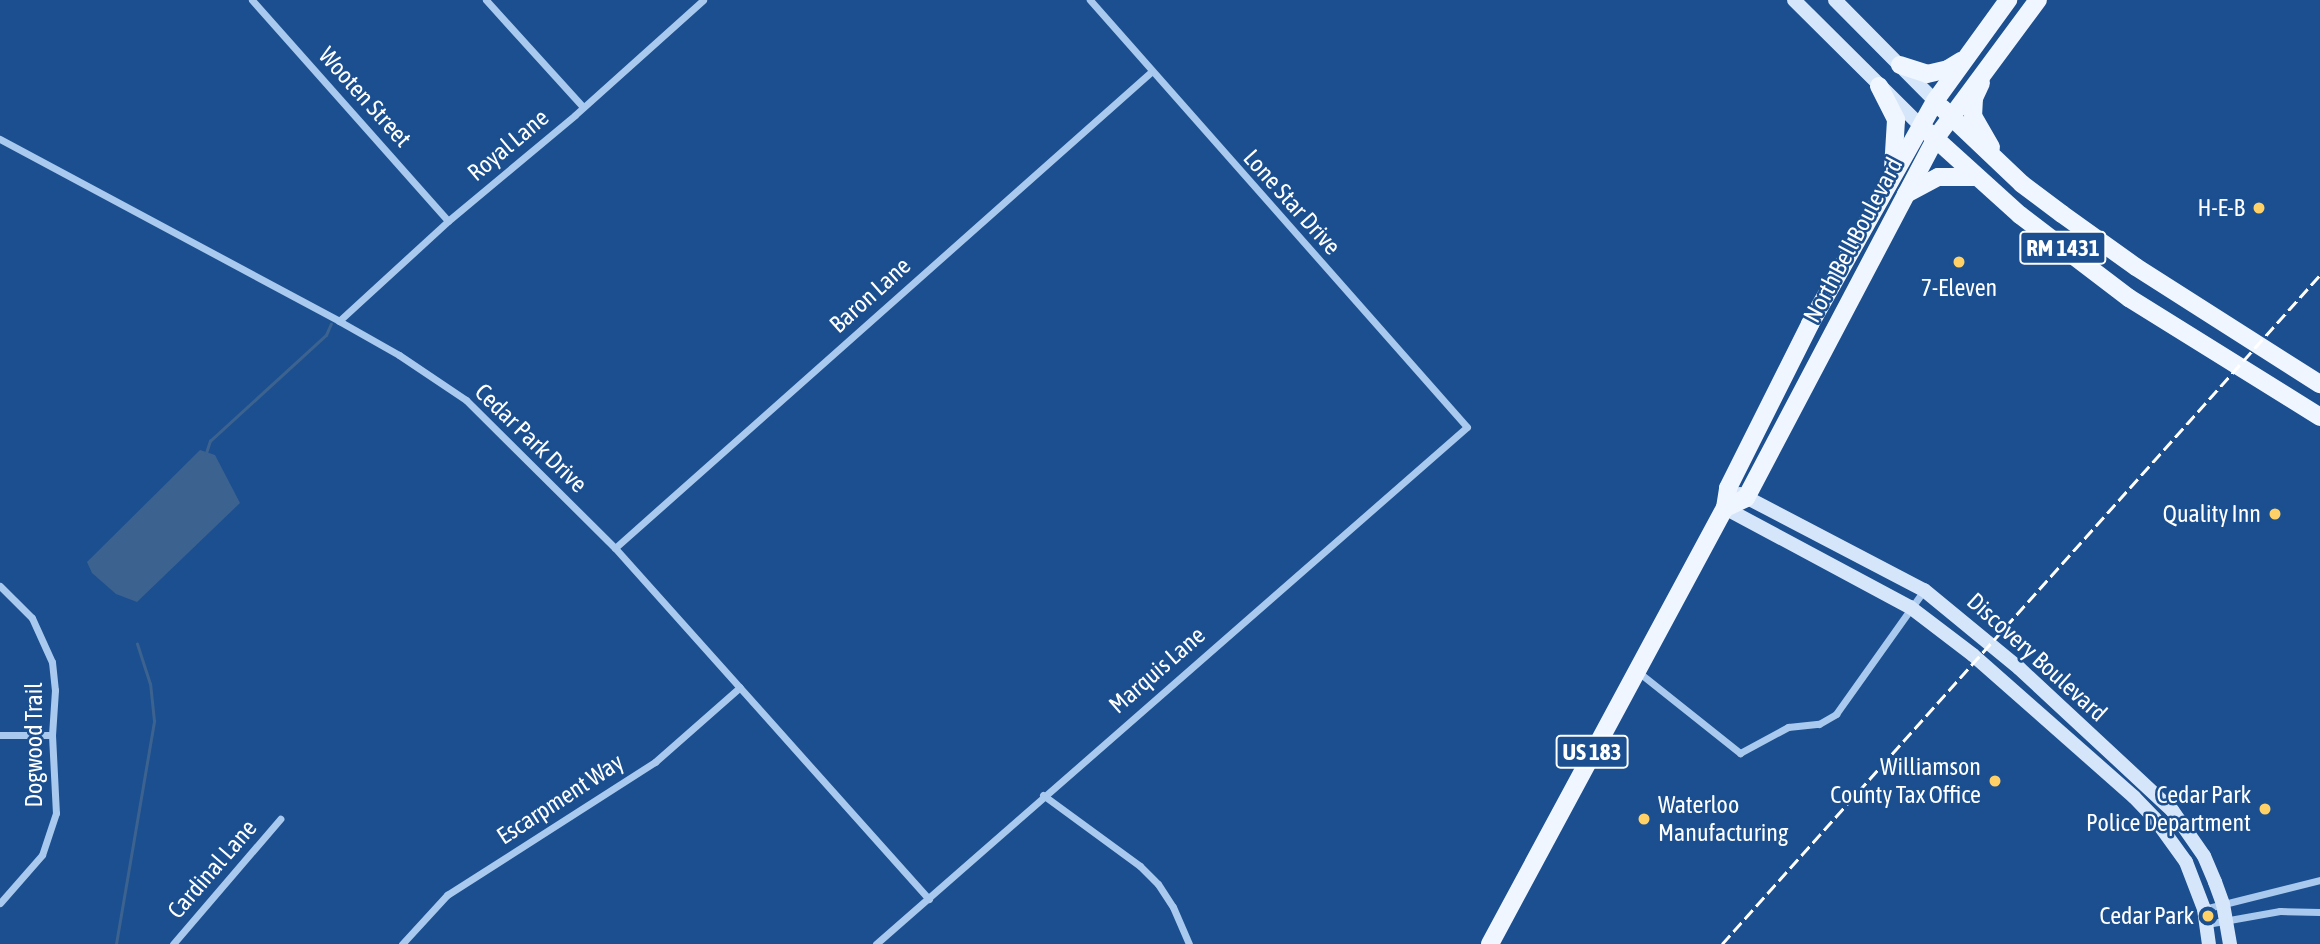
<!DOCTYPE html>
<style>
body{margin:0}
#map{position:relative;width:2320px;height:944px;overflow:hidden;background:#1b4f8f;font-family:"Asap Condensed",sans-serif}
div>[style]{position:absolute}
.water>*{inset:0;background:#3c6290}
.stream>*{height:2.5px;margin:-1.25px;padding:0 1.25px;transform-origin:1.25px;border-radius:1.25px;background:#3c6290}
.street>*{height:7px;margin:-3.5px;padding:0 3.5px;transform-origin:3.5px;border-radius:3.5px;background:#a9c9ee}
.secondary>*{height:14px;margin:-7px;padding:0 7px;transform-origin:7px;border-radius:7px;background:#d6e6fa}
.primary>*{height:18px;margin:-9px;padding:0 9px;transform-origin:9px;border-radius:9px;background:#f0f6ff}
.rail>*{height:2.5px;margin-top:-1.25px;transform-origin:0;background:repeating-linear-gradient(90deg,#fff 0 12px,transparent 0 17px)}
.dots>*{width:19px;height:19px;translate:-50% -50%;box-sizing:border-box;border:4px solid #1b4f8f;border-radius:50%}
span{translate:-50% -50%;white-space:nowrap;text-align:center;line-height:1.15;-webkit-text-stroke:5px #1b4f8f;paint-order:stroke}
.shield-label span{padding:2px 5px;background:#1b4f8f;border:2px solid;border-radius:5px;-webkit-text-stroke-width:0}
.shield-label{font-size:23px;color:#fff;font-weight:700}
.street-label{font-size:24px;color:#fff}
.poi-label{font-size:24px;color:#fff}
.right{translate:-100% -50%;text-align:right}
.left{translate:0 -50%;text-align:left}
</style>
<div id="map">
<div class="water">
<i style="clip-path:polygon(200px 450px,215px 455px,240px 503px,137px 602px,116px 594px,92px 573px,87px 562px)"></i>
</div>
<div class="stream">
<i style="left:206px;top:453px;width:13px;rotate:-72deg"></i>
<i style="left:210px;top:441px;width:157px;rotate:-42.4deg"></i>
<i style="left:326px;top:335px;width:12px;rotate:-66deg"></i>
<i style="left:116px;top:944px;width:226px;rotate:-80.3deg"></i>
<i style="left:154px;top:721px;width:37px;rotate:-96deg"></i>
<i style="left:150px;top:684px;width:42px;rotate:-108deg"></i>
</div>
<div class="street">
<i style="left:252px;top:0;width:295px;rotate:48.4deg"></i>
<i style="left:486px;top:0;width:144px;rotate:47.8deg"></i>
<i style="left:0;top:139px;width:385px;rotate:28.2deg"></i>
<i style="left:339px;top:321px;width:69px;rotate:29.5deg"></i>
<i style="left:399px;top:355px;width:81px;rotate:33.9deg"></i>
<i style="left:466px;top:400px;width:210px;rotate:44.8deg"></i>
<i style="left:615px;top:548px;width:471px;rotate:48.2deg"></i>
<i style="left:339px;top:321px;width:148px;rotate:-42.5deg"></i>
<i style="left:448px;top:221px;width:165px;rotate:-39.8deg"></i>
<i style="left:575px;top:115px;width:172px;rotate:-41.9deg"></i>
<i style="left:615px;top:548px;width:717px;rotate:-41.61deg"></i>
<i style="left:0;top:586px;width:45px;rotate:45deg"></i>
<i style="left:32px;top:618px;width:48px;rotate:65.6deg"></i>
<i style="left:52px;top:662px;width:28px;rotate:84deg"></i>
<i style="left:55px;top:690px;width:45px;rotate:93.8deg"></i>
<i style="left:52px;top:735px;width:78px;rotate:87.1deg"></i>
<i style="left:56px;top:813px;width:44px;rotate:108.4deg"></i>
<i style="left:42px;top:855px;width:64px;rotate:131.2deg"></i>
<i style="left:1637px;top:671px;width:132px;rotate:38.5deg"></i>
<i style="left:1740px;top:753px;width:55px;rotate:-28.4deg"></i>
<i style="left:1788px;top:727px;width:31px;rotate:-6deg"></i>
<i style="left:1819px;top:724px;width:20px;rotate:-30deg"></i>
<i style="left:1836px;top:714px;width:152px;rotate:-54.6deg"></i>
<i style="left:0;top:735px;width:52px"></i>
<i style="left:1043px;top:795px;width:120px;rotate:36.2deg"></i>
<i style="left:1140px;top:866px;width:25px;rotate:45deg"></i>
<i style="left:1158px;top:884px;width:27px;rotate:57deg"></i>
<i style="left:1173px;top:907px;width:40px;rotate:66.6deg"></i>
<i style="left:2204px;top:909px;width:120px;rotate:-14deg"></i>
<i style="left:2207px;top:924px;width:74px;rotate:-10.1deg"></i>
<i style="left:2280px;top:911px;width:40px;rotate:1.4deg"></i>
<i style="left:173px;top:944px;width:165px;rotate:-49.4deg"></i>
<i style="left:402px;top:944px;width:67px;rotate:-47.4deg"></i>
<i style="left:447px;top:895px;width:247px;rotate:-32.6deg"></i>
<i style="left:655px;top:762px;width:113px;rotate:-41.4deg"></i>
<i style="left:876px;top:944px;width:785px;rotate:-41.18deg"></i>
<i style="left:1467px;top:427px;width:570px;rotate:-131.44deg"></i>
</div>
<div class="secondary">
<i style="left:1794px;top:0;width:177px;rotate:44.8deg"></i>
<i style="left:1835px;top:0;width:142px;rotate:45.3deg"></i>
<i style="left:1740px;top:494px;width:208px;rotate:27.6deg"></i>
<i style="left:1924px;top:590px;width:123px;rotate:39.4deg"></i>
<i style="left:2019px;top:668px;width:209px;rotate:42.9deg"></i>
<i style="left:2172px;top:810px;width:56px;rotate:55.2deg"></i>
<i style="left:2204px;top:856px;width:28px;rotate:67deg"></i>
<i style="left:2215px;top:882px;width:23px;rotate:70deg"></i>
<i style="left:2223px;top:904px;width:41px;rotate:80.1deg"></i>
<i style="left:1725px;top:508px;width:210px;rotate:28.2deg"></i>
<i style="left:1910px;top:607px;width:79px;rotate:37.3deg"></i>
<i style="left:1973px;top:655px;width:215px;rotate:41.4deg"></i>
<i style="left:2134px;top:797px;width:30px;rotate:46deg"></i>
<i style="left:2155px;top:819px;width:53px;rotate:54.2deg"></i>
<i style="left:2186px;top:862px;width:50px;rotate:69deg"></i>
<i style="left:2204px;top:909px;width:35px;rotate:82deg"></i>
</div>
<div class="primary">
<i style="left:1900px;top:65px;width:28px;rotate:18deg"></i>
<i style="left:1927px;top:74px;width:22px;rotate:-13deg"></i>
<i style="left:1948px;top:69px;width:15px;rotate:-32deg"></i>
<i style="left:1981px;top:83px;width:17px;rotate:115deg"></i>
<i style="left:1974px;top:98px;width:18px;rotate:93deg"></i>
<i style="left:1973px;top:116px;width:36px;rotate:60deg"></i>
<i style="left:1879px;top:86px;width:38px;rotate:63deg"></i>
<i style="left:1896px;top:120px;width:49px;rotate:93.5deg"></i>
<i style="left:1942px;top:108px;width:110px;rotate:43.5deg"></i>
<i style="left:2022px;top:184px;width:50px;rotate:36.9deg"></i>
<i style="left:2062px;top:214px;width:91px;rotate:35.6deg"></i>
<i style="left:2136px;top:267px;width:218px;rotate:32.5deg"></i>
<i style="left:1928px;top:132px;width:124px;rotate:42.1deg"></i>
<i style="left:2020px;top:215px;width:137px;rotate:37.3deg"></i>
<i style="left:2129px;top:298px;width:225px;rotate:31.9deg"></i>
<i style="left:1906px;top:194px;width:36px;rotate:-28deg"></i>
<i style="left:1938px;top:177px;width:38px"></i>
<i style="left:1725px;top:508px;width:23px;rotate:-25deg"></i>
<i style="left:1746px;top:498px;width:406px;rotate:-62.2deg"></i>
<i style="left:1935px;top:139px;width:173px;rotate:-53.5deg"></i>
<i style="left:1490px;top:944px;width:495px;rotate:-61.7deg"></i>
<i style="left:1725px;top:508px;width:20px;rotate:-81deg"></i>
<i style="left:1728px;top:488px;width:183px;rotate:-63.4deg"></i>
<i style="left:1810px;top:324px;width:256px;rotate:-60.7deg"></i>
<i style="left:1935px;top:101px;width:125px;rotate:-54.1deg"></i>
</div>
<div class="rail">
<i style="left:1722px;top:944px;width:897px;rotate:-48.21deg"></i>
</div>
<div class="dots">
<i style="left:2259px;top:208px;background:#ffd166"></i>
<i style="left:1959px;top:262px;background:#ffd166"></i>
<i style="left:2275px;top:514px;background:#ffd166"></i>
<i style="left:1995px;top:781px;background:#ffd166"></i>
<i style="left:2265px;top:809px;background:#ffd166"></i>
<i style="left:1644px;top:819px;background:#ffd166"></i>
<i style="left:2208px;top:916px;background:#ffd166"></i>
</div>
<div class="shield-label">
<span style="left:2063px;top:248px">RM 1431</span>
<span style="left:1592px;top:752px">US 183</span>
</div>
<div class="street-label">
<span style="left:365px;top:97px;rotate:48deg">Wooten Street</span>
<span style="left:508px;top:145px;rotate:-40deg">Royal Lane</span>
<span style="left:1292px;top:202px;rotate:48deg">Lone Star Drive</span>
<span style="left:1853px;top:240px;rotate:-62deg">North Bell Boulevard</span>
<span style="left:870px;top:295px;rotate:-42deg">Baron Lane</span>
<span style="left:531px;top:438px;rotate:44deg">Cedar Park Drive</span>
<span style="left:2037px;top:657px;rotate:42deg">Discovery Boulevard</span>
<span style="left:1157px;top:670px;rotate:-41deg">Marquis Lane</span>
<span style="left:34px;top:745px;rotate:-90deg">Dogwood Trail</span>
<span style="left:560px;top:799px;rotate:-33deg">Escarpment Way</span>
<span style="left:212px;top:869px;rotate:-49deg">Cardinal Lane</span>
</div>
<div class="poi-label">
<span class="right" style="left:2245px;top:208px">H-E-B</span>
<span style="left:1959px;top:288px">7-Eleven</span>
<span class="right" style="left:2261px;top:514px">Quality Inn</span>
<span class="right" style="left:1981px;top:781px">Williamson<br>County Tax Office</span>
<span class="right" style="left:2251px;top:809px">Cedar Park<br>Police Department</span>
<span class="left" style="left:1658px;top:819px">Waterloo<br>Manufacturing</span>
<span class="right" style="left:2194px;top:916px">Cedar Park</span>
</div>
</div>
